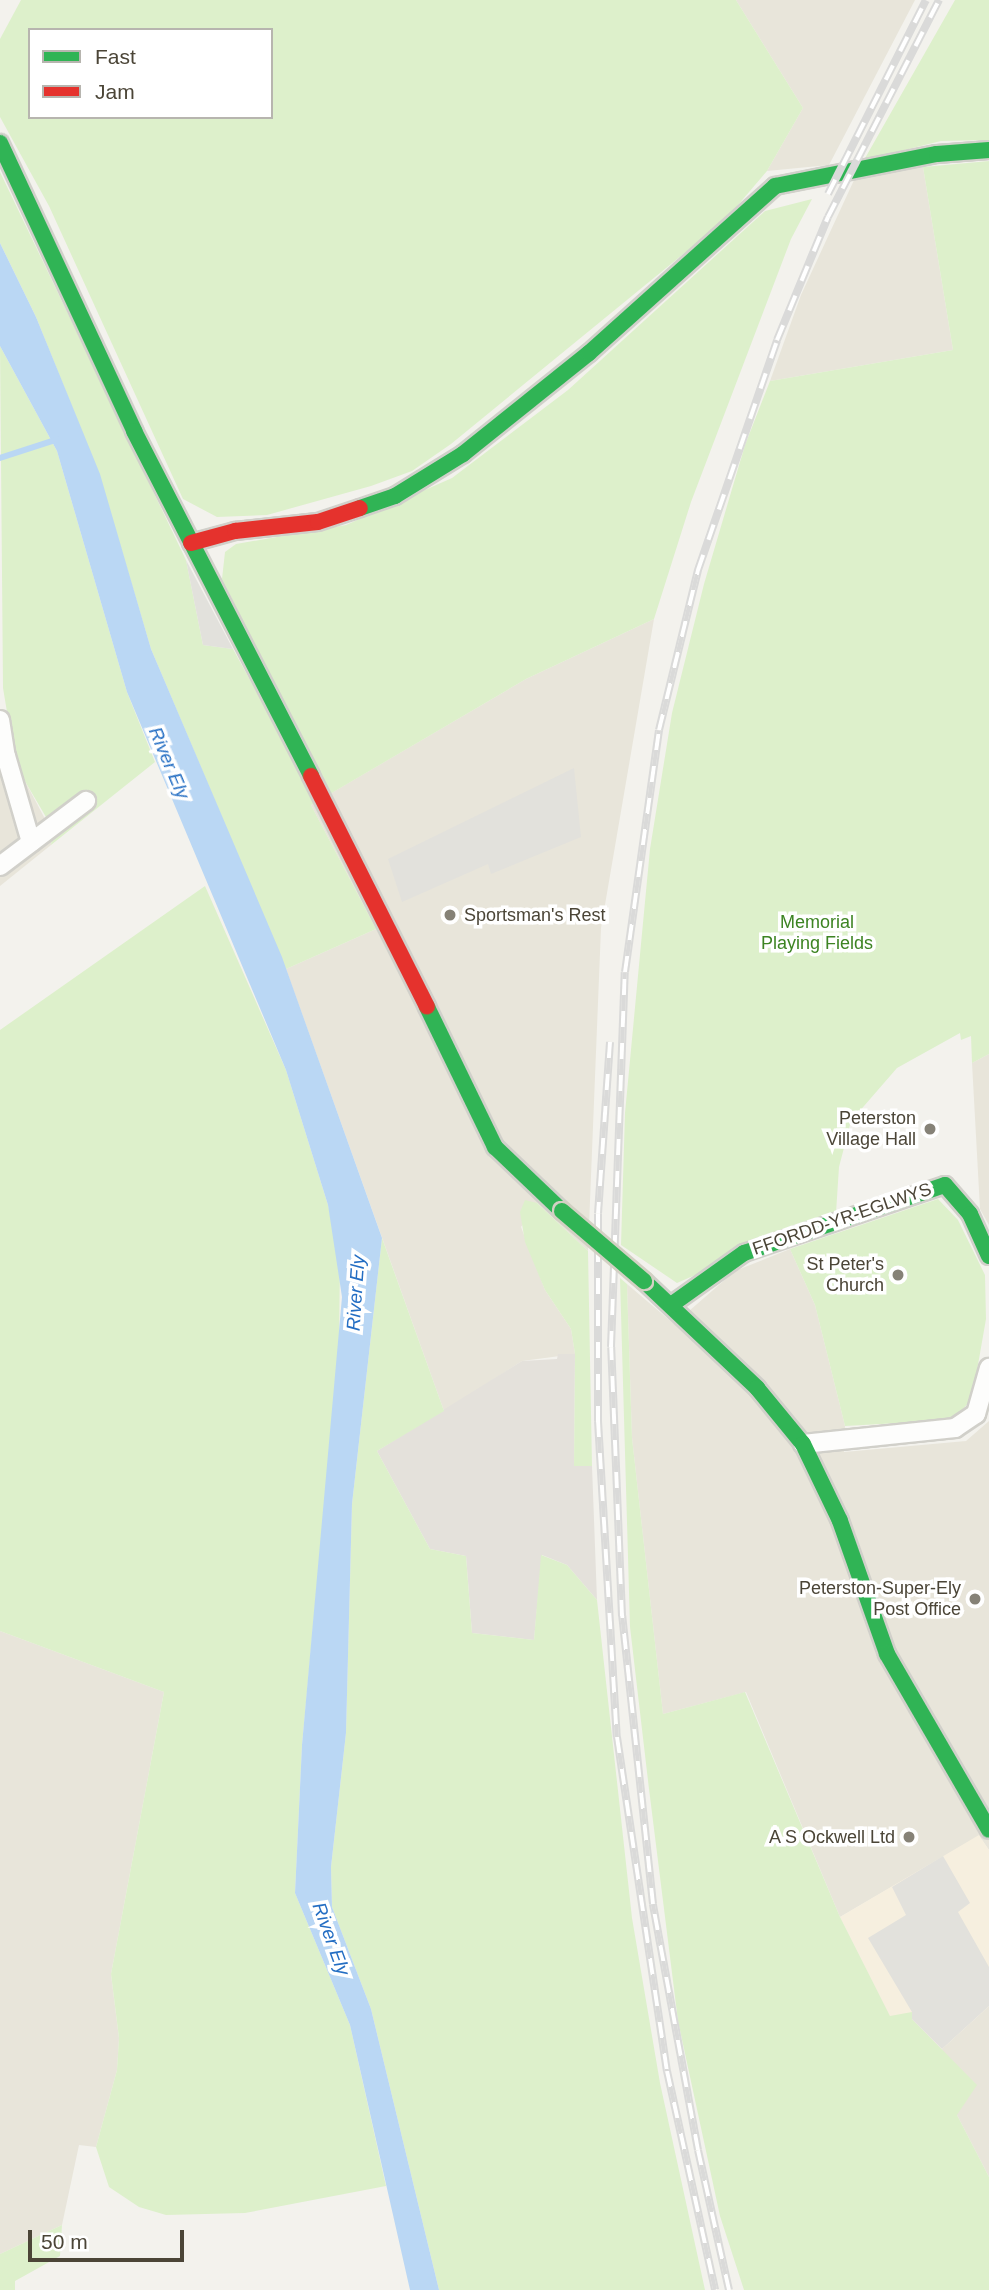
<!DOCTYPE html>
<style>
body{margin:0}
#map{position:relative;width:989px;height:2290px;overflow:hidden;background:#f3f2ed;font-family:Helvetica,sans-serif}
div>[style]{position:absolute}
.residential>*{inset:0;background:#e8e5da}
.commercial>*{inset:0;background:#f6efdf}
.industrial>*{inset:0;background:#e4e1db}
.green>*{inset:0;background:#ddf0cb}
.parking>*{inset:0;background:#e2e1dc}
.water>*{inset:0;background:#bad7f4}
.stream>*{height:6px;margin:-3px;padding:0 3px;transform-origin:3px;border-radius:3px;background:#bad7f4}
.roads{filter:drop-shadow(2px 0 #d1d0ca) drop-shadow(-2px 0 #d1d0ca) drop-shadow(0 2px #d1d0ca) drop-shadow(0 -2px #d1d0ca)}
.street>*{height:18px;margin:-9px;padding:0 9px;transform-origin:9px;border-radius:9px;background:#fdfdfc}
.fast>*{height:16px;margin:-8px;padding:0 8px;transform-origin:8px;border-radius:8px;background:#30b455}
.jam>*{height:16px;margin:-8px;padding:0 8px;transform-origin:8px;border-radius:8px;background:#e5322d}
.rail>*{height:8px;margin-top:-4px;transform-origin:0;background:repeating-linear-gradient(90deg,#fff 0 16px,#dadad9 0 32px);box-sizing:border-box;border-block:2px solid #dadad9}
.bridges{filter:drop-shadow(2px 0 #d3d0c3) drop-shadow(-2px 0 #d3d0c3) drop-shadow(0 2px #d3d0c3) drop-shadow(0 -2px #d3d0c3)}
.fast-bridge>*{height:16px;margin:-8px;padding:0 8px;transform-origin:8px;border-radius:8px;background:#30b455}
.dots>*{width:19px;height:19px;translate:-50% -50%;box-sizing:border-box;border:4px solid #fff;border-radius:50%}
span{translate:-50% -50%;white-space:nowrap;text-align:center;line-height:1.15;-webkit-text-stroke:7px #fff;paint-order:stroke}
.poi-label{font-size:18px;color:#4b4537}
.left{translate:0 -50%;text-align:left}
.right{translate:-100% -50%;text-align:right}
.park-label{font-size:18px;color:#3d8423}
.street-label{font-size:18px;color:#4b4537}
.water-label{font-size:19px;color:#246ec3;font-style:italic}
.legend{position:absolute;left:28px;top:28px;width:245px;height:91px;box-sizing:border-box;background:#fff;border:2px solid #b7b5af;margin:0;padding:9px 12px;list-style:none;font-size:21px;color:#4b4537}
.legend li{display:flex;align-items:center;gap:14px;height:35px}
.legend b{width:35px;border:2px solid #b7b5af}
.scale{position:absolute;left:28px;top:2230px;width:156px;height:32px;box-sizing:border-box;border:4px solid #4b4537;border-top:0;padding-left:9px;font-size:21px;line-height:24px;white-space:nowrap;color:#4b4537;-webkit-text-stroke:5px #fff;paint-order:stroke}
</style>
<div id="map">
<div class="residential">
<i style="clip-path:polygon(736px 0,915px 0,829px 165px,767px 171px,803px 108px)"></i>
<i style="clip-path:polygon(923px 167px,953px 350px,770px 381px,801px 295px,855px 178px)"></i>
<i style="clip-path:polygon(654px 619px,601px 928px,588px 1251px,537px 1203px,521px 1227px,545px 1290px,571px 1329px,575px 1354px,522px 1361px,444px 1411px,286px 969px,376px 929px,311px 805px,526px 679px)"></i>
<i style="clip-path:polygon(0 734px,53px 834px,51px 845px,0 886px)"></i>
<i style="clip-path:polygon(989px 1054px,989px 1225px,980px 1209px,972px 1063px)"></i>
<i style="clip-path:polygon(790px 1249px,815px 1305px,845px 1426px,844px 1452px,966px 1441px,989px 1421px,989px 1850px,979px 1836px,840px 1917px,746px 1692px,663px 1714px,632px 1438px,627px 1284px,674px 1324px,735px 1271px)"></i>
<i style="clip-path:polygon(0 1631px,164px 1692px,111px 1974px,119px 2038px,117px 2070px,96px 2147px,79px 2145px,62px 2225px,0 2254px)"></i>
<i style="clip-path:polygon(989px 2006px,989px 2177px,957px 2115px,942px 2049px)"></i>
</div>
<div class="commercial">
<i style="clip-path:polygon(979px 1835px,989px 1850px,989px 2006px,942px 2049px,912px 2019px,890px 2017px,840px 1917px)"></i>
</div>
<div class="industrial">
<i style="clip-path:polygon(558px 1354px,575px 1354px,574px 1466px,592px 1466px,597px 1600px,567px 1565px,542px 1555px,534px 1640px,472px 1633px,466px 1556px,430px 1549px,377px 1451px,522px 1361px,557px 1359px)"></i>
</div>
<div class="green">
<i style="clip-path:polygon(evenodd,21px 0,736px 0,803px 108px,767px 171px,726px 219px,451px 444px,412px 471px,371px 486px,267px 515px,217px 517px,183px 499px,49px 206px,0 117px,0 39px,21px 0,30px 30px,271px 30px,271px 117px,30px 117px,30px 30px)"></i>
<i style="clip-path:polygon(955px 0,989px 0,989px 140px,941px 141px,864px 160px)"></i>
<i style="clip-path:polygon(989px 161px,989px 1054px,972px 1063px,971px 1036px,961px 1040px,960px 1033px,897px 1068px,851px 1121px,839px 1167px,836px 1213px,677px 1283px,621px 1245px,625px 1113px,650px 849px,672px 713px,704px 584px,745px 445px,770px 381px,953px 350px,923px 167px)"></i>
<i style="clip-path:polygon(0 172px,186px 560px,203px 645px,233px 649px,317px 802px,311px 805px,376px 929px,286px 969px,151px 649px,99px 474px,36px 317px,0 243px)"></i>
<i style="clip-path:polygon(812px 199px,791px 239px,691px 502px,654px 619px,526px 679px,330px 794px,222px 579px,225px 552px,236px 544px,346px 525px,452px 478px,568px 390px,765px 211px)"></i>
<i style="clip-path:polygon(0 346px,57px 451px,127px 692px,155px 762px,51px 845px,53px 829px,16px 766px,3px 688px)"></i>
<i style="clip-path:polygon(205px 886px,286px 1070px,328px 1205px,340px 1260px,339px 1348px,302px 1745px,295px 1893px,350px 2025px,386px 2186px,245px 2213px,166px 2215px,139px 2207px,109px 2187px,96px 2147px,117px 2070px,119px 2038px,111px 1974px,164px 1692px,0 1631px,0 1030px)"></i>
<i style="clip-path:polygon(938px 1199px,958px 1220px,985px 1275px,986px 1319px,972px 1399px,953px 1420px,845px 1426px,815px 1305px,790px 1249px)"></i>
<i style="clip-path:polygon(525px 1200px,537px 1203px,588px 1251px,592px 1466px,574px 1466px,575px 1354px,571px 1329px,545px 1290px,525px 1242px,520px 1212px)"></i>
<i style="clip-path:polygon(382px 1238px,444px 1411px,377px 1451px,430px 1549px,466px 1556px,472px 1633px,534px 1640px,541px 1555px,567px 1565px,597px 1600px,632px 1918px,660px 2083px,705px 2290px,439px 2290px,371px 2009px,332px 1907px,331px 1867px,346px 1733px,352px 1504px)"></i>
<i style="clip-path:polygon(620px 1278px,627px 1284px,632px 1438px,663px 1714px,745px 1692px,840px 1917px,890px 2016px,912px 2012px,912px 2019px,977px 2085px,957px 2115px,989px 2177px,989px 2290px,744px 2290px,720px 2216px,678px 2021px,649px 1789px,630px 1627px)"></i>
<i style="clip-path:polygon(62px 2225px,60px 2256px,15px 2281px,15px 2290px,0 2290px,0 2254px)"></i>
</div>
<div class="parking">
<i style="clip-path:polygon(186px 560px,233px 649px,203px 645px)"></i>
<i style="clip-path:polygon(574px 768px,581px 837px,491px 874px,488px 864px,402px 902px,388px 859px)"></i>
<i style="clip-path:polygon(943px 1856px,970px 1903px,958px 1912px,989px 1967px,989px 2006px,942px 2049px,912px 2019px,912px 2012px,868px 1938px,906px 1915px,892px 1887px)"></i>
</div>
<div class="water">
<i style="clip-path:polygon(0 243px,36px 317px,100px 474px,151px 649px,282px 957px,382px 1238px,352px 1504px,346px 1733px,331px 1867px,332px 1907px,371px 2009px,439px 2290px,410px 2290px,350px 2025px,295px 1893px,302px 1745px,342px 1297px,328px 1205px,286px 1070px,127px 692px,57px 451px,0 346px)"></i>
</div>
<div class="stream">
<i style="left:0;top:458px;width:61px;rotate:-18.1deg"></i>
</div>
<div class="roads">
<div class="street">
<i style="left:0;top:720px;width:36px;rotate:81deg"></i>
<i style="left:6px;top:756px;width:90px;rotate:73.8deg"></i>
<i style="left:0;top:866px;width:108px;rotate:-37.1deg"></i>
<i style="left:803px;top:1444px;width:153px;rotate:-6deg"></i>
<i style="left:955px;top:1428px;width:25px;rotate:-34deg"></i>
<i style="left:976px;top:1414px;width:48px;rotate:-74.2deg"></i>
</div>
<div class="fast">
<i style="left:0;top:143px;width:318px;rotate:65deg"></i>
<i style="left:134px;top:431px;width:388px;rotate:62.8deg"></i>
<i style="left:360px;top:508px;width:37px;rotate:-19deg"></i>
<i style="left:395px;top:496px;width:80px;rotate:-31.7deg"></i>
<i style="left:463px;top:454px;width:161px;rotate:-38.7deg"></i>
<i style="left:589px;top:353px;width:250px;rotate:-41.9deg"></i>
<i style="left:775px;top:186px;width:165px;rotate:-11.2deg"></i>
<i style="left:937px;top:154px;width:52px;rotate:-4.4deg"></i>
<i style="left:427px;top:1007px;width:156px;rotate:64.1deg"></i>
<i style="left:495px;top:1147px;width:93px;rotate:43.7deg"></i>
<i style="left:644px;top:1281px;width:156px;rotate:43.4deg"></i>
<i style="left:757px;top:1388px;width:72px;rotate:50.6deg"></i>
<i style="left:803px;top:1444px;width:85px;rotate:64.3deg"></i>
<i style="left:840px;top:1521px;width:141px;rotate:70.5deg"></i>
<i style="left:887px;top:1654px;width:203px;rotate:59.9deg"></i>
<i style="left:671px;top:1305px;width:90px;rotate:-35.5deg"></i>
<i style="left:744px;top:1253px;width:212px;rotate:-18.7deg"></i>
<i style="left:945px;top:1185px;width:38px;rotate:49deg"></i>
<i style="left:970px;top:1214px;width:46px;rotate:65.7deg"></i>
</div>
<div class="jam">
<i style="left:191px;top:543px;width:46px;rotate:-15.3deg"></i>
<i style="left:235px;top:531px;width:83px;rotate:-6.2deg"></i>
<i style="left:318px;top:522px;width:44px;rotate:-18.4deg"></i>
<i style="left:311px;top:776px;width:258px;rotate:63.3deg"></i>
</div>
</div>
<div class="rail">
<i style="left:828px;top:194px;width:217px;rotate:-63.2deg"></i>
<i style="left:610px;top:1042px;width:172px;rotate:94deg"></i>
<i style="left:598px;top:1214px;width:207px;rotate:90deg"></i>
<i style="left:598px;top:1421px;width:317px;rotate:86.6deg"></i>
<i style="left:617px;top:1737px;width:338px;rotate:81.5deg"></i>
<i style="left:667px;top:2071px;width:224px;rotate:77.6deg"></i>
<i style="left:729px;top:2290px;width:143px;rotate:-102.5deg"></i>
<i style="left:698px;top:2150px;width:250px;rotate:-100.4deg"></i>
<i style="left:653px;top:1904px;width:290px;rotate:-96.1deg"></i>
<i style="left:622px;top:1616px;width:269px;rotate:-92.3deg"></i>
<i style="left:611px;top:1347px;width:375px;rotate:-87.9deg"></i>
<i style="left:625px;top:972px;width:244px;rotate:-82deg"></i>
<i style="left:659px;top:730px;width:165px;rotate:-76.3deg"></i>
<i style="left:698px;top:570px;width:243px;rotate:-71deg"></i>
<i style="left:777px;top:340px;width:133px;rotate:-67.5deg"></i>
<i style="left:828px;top:217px;width:244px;rotate:-62.9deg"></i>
</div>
<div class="bridges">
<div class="fast-bridge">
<i style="left:562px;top:1211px;width:108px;rotate:40.5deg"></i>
</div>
</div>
<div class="dots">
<i style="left:450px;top:915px;background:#868277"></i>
<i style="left:930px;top:1129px;background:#868277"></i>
<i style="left:898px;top:1275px;background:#868277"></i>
<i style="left:975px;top:1599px;background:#868277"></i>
<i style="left:909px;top:1837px;background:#868277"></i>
</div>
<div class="poi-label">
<span class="left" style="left:464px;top:915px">Sportsman's Rest</span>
<span class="right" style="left:916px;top:1129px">Peterston<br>Village Hall</span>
<span class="right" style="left:884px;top:1275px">St Peter's<br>Church</span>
<span class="right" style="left:961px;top:1599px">Peterston-Super-Ely<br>Post Office</span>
<span class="right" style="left:895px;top:1837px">A S Ockwell Ltd</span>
</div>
<div class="park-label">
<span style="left:817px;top:933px">Memorial<br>Playing Fields</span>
</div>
<div class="street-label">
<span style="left:842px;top:1219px;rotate:-19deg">FFORDD-YR-EGLWYS</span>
</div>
<div class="water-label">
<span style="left:169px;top:763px;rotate:67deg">River Ely</span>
<span style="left:356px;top:1293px;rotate:-86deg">River Ely</span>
<span style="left:331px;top:1939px;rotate:70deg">River Ely</span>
</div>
<ul class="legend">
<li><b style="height:9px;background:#30b455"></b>Fast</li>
<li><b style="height:9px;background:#e5322d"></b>Jam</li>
</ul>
<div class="scale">50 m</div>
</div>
